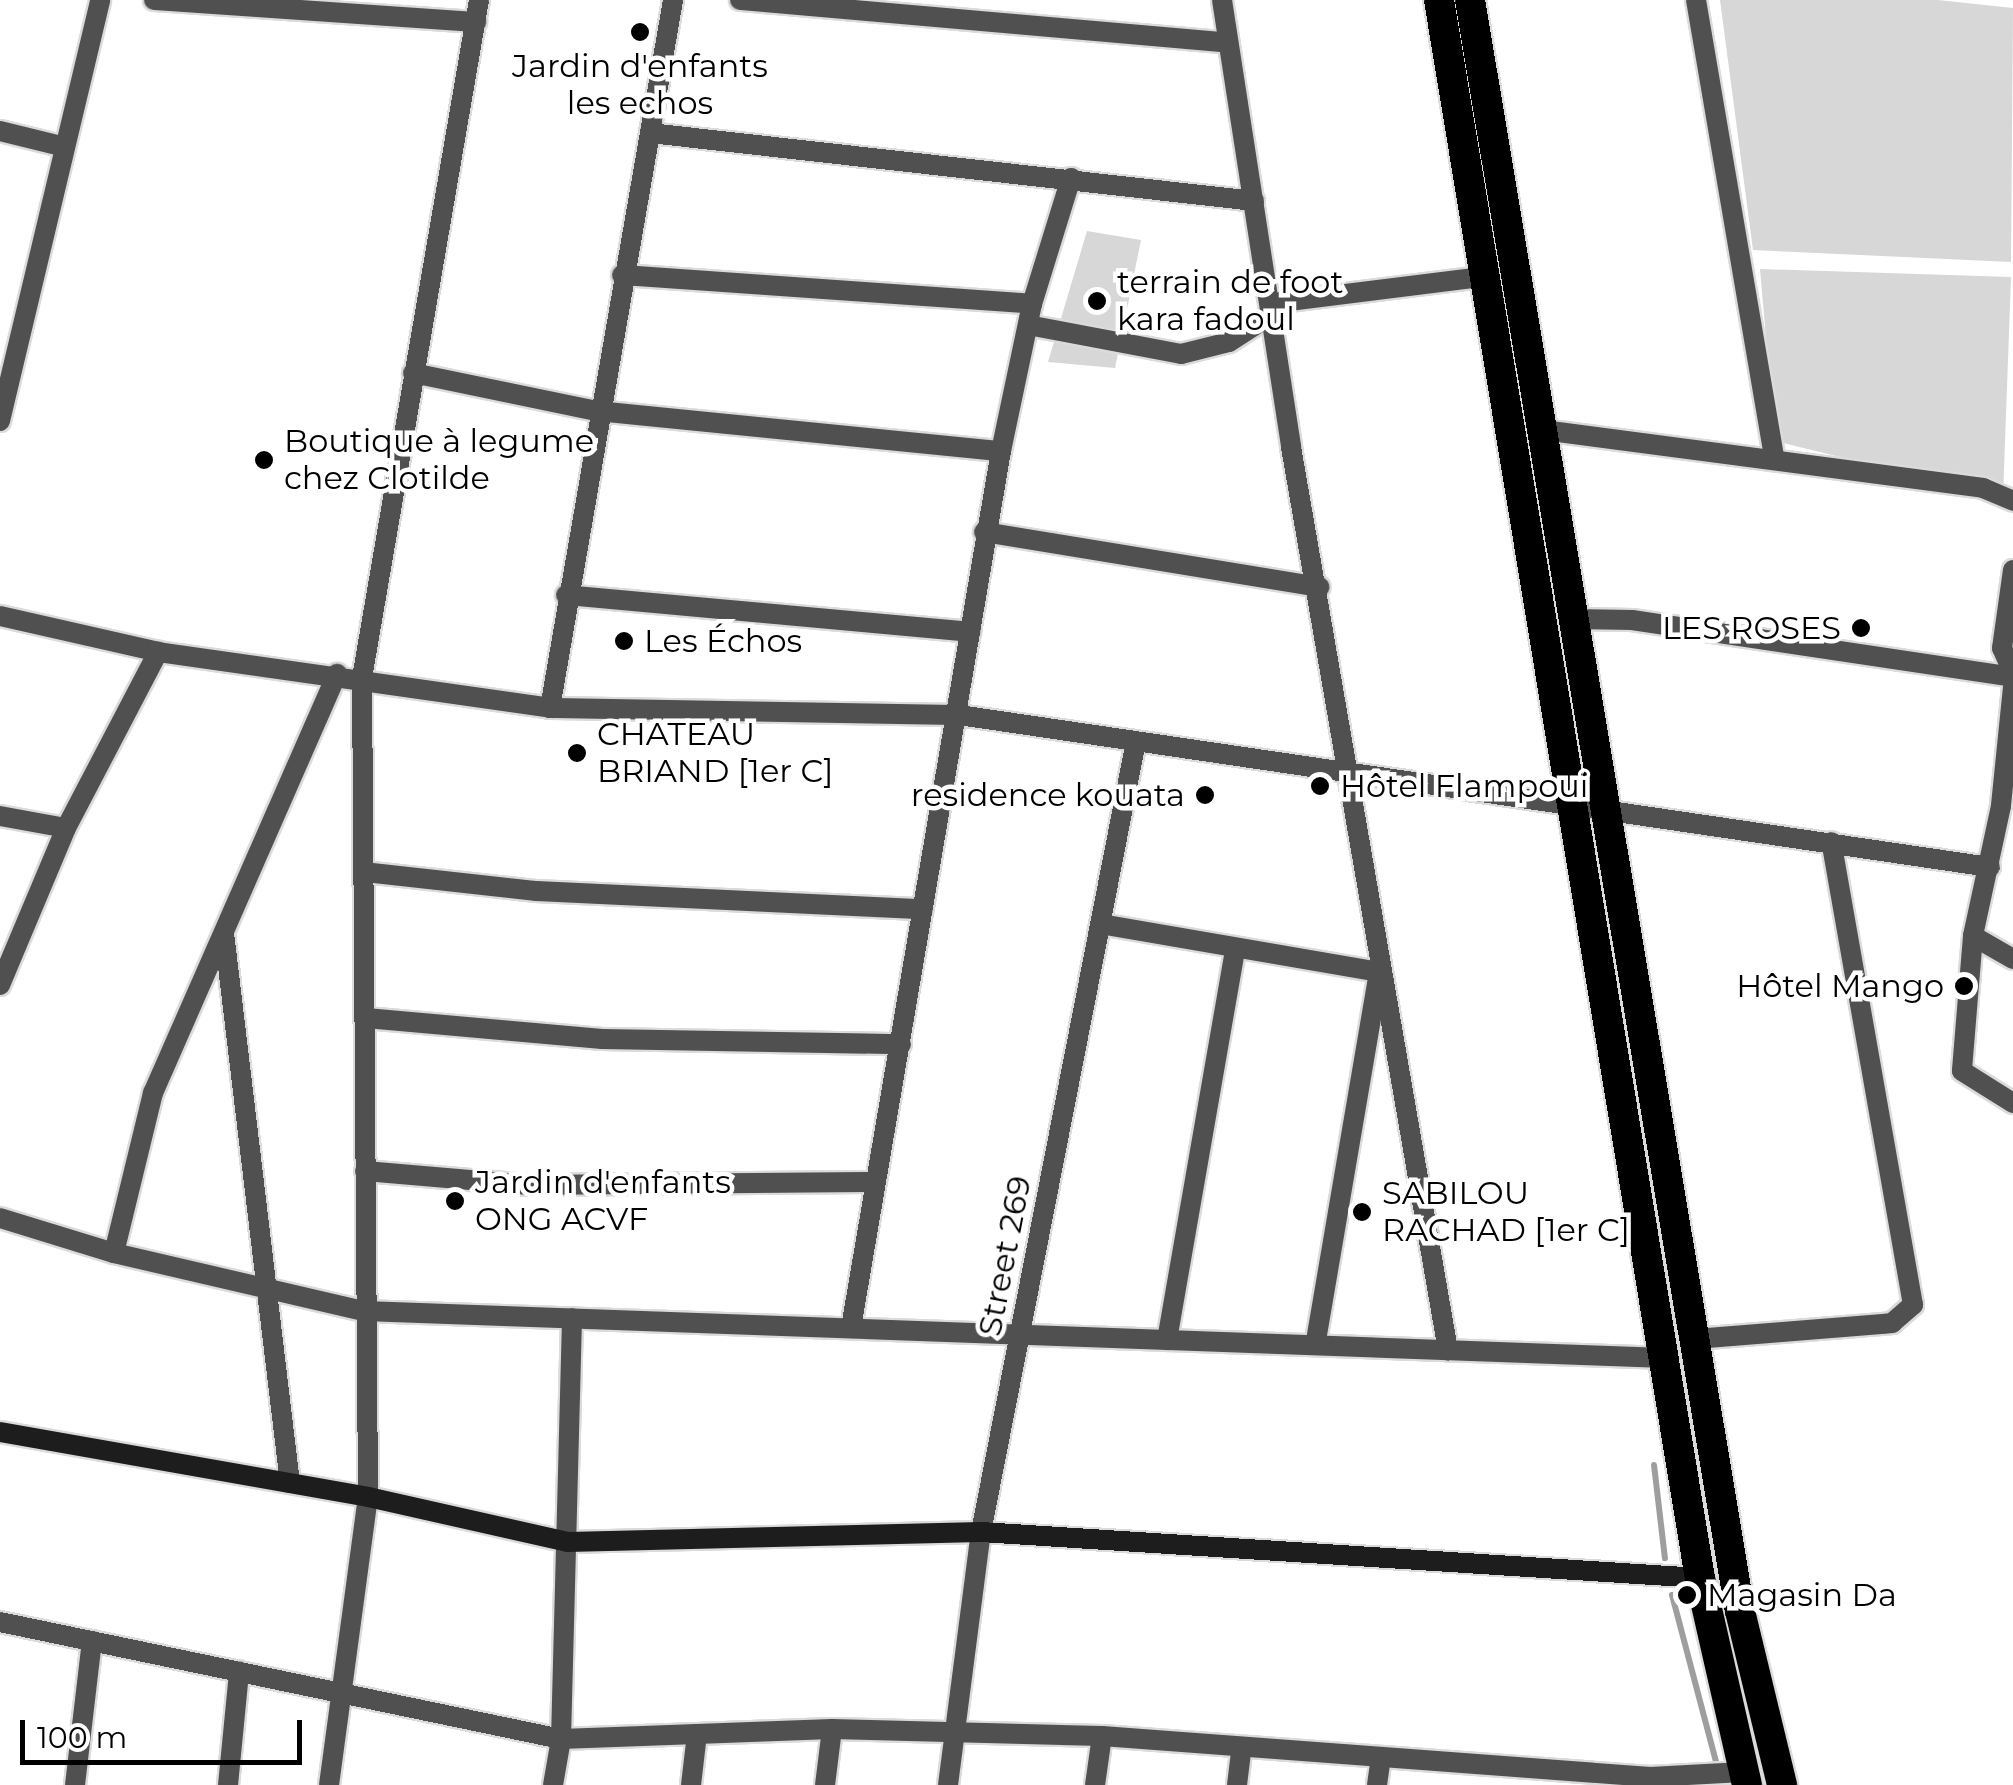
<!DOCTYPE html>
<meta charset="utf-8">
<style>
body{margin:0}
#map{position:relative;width:2013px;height:1785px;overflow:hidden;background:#fff;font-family:Montserrat,sans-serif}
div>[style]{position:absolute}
.green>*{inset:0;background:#d7d7d7}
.stream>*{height:6px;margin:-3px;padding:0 3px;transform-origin:3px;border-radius:3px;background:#9e9e9e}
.roads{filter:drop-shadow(2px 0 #dbdbdb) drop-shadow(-2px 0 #dbdbdb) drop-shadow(0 2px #dbdbdb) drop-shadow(0 -2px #dbdbdb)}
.street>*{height:20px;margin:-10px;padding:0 10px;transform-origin:10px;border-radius:10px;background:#505050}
.secondary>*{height:20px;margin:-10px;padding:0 10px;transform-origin:10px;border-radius:10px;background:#1d1d1d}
.highway>*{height:30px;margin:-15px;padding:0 15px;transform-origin:15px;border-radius:15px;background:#000}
.dots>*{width:28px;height:28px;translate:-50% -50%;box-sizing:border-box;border:5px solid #fff;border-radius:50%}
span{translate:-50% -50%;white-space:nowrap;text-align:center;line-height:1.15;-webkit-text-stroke:9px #fff;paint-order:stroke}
.poi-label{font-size:32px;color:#000}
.left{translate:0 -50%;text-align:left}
.right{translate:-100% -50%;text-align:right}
.street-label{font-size:32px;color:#000}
.scale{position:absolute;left:20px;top:1720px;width:282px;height:45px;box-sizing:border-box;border:5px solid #000;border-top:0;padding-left:12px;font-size:30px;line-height:35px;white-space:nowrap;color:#000;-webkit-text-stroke:8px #fff;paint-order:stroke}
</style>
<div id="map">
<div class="green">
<i style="clip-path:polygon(1720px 0,1938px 0,2013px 8px,2011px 262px,1753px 250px)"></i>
<i style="clip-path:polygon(1087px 231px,1141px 240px,1115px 368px,1048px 362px)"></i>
<i style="clip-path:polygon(1760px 269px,2011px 277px,2003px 497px,1775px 441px)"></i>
</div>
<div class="stream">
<i style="left:1654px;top:1465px;width:94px;rotate:83.3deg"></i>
<i style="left:1672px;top:1595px;width:176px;rotate:75.2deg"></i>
<i style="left:1723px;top:1784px;width:1px;rotate:90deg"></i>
</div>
<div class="roads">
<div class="street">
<i style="left:154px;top:0;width:323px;rotate:3.9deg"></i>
<i style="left:740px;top:0;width:490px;rotate:5deg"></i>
<i style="left:1222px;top:0;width:452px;rotate:81.2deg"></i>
<i style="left:1291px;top:447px;width:917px;rotate:80.14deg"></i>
<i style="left:1696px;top:0;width:465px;rotate:80.3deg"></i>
<i style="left:0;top:131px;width:67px;rotate:13.8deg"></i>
<i style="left:650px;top:133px;width:608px;rotate:6.42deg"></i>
<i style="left:622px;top:275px;width:411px;rotate:4deg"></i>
<i style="left:1273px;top:303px;width:211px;rotate:-7.1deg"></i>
<i style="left:1028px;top:325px;width:156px;rotate:10.7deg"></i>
<i style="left:1181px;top:354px;width:49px;rotate:-14deg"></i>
<i style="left:1229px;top:342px;width:54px;rotate:-32.8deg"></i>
<i style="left:413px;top:373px;width:188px;rotate:11.7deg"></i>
<i style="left:597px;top:411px;width:406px;rotate:5.7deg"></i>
<i style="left:1001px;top:451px;width:890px;rotate:99.71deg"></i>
<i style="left:0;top:421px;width:433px;rotate:-76.6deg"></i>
<i style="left:1543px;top:430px;width:444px;rotate:7.5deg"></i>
<i style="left:1983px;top:488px;width:33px;rotate:23deg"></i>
<i style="left:1001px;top:451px;width:150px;rotate:-78.1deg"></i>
<i style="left:1032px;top:304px;width:132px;rotate:-72.8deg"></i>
<i style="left:984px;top:532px;width:340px;rotate:9.3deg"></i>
<i style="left:2013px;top:570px;width:79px;rotate:98deg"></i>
<i style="left:2002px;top:648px;width:27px;rotate:66deg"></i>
<i style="left:566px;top:595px;width:406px;rotate:5.2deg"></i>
<i style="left:0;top:616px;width:162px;rotate:12.8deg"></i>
<i style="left:158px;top:652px;width:396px;rotate:8.1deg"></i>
<i style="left:550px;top:708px;width:409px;rotate:1deg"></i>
<i style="left:959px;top:715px;width:1042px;rotate:8.39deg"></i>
<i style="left:1574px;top:619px;width:58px;rotate:1deg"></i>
<i style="left:1632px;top:620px;width:385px;rotate:8.5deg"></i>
<i style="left:2013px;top:687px;width:120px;rotate:95.8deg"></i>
<i style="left:2001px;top:806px;width:133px;rotate:102.2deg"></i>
<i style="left:1973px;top:936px;width:135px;rotate:94.7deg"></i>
<i style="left:1962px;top:1071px;width:60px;rotate:32.1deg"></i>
<i style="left:550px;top:708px;width:719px;rotate:-80.14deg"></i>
<i style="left:0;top:816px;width:67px;rotate:10.3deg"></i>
<i style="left:364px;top:872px;width:173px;rotate:6.3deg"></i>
<i style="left:536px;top:891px;width:387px;rotate:2.7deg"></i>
<i style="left:1101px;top:924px;width:282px;rotate:9.8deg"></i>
<i style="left:1379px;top:972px;width:378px;rotate:99.7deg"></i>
<i style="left:224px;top:933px;width:554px;rotate:83.16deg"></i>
<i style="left:1973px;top:936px;width:46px;rotate:29.9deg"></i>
<i style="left:0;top:985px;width:170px;rotate:-67.2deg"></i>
<i style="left:66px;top:828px;width:199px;rotate:-62.4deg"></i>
<i style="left:366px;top:1018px;width:237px;rotate:5.1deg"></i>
<i style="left:602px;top:1039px;width:299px;rotate:1deg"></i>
<i style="left:365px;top:1171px;width:164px;rotate:4.9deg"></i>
<i style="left:528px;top:1185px;width:347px;rotate:-0.5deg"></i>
<i style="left:0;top:1218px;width:119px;rotate:17.1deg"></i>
<i style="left:114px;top:1253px;width:257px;rotate:13.1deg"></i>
<i style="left:364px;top:1311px;width:1302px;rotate:2.07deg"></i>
<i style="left:114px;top:1253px;width:165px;rotate:-76.3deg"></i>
<i style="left:153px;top:1093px;width:458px;rotate:-66.3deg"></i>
<i style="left:1695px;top:1339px;width:198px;rotate:-4.6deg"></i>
<i style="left:1892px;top:1323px;width:28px;rotate:-41deg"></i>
<i style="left:1913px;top:1305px;width:470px;rotate:-100deg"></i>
<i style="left:1167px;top:1340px;width:397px;rotate:-80.1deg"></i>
<i style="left:0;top:1622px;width:573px;rotate:11.78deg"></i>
<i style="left:561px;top:1739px;width:271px;rotate:-2.1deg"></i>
<i style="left:832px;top:1729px;width:270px;rotate:1.5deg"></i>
<i style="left:1102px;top:1736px;width:550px;rotate:4.28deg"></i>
<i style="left:1650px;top:1777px;width:93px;rotate:-3.1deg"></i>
<i style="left:75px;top:1785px;width:145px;rotate:-83.3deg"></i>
<i style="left:228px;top:1785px;width:114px;rotate:-84.4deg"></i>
<i style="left:329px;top:1785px;width:291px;rotate:-82.3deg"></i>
<i style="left:368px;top:1497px;width:819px;rotate:-90.42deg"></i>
<i style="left:362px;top:678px;width:688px;rotate:-80.21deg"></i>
<i style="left:553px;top:1785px;width:47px;rotate:-80.1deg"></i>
<i style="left:561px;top:1739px;width:421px;rotate:-88.5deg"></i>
<i style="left:691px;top:1785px;width:51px;rotate:-83.3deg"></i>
<i style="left:825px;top:1785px;width:56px;rotate:-82.9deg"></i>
<i style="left:948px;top:1785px;width:255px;rotate:-82.6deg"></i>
<i style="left:981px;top:1532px;width:806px;rotate:-78.91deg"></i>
<i style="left:1095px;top:1785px;width:49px;rotate:-81.9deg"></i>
<i style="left:1237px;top:1785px;width:38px;rotate:-83deg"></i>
<i style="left:1377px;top:1785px;width:28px;rotate:-82deg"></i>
</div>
<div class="secondary">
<i style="left:0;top:1432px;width:374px;rotate:10deg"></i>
<i style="left:368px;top:1497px;width:204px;rotate:12.7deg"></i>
<i style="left:567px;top:1542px;width:414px;rotate:-1.4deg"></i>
<i style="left:981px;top:1532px;width:720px;rotate:3.66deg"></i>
</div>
<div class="highway">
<i style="left:1439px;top:0;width:1599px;rotate:80.61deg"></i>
<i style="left:1700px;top:1578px;width:212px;rotate:77.2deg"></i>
<i style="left:1470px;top:0;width:1633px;rotate:80.49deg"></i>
<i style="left:1740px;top:1611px;width:179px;rotate:76.4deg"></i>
</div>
</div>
<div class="dots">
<i style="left:640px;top:32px;background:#000"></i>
<i style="left:1097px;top:301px;background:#000"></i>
<i style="left:264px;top:460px;background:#000"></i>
<i style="left:1861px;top:628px;background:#000"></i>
<i style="left:624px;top:641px;background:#000"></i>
<i style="left:577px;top:753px;background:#000"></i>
<i style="left:1320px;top:786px;background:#000"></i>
<i style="left:1205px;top:795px;background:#000"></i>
<i style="left:1964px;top:986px;background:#000"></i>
<i style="left:455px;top:1201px;background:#000"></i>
<i style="left:1362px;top:1212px;background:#000"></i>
<i style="left:1687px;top:1595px;background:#000"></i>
</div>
<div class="poi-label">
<span style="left:640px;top:85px">Jardin d'enfants<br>les echos</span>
<span class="left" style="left:1117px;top:301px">terrain de foot<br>kara fadoul</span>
<span class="left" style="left:284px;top:460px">Boutique à legume<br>chez Clotilde</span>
<span class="right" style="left:1841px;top:628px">LES ROSES</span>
<span class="left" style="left:644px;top:641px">Les Échos</span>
<span class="left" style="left:597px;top:753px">CHATEAU<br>BRIAND [1er C]</span>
<span class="left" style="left:1340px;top:786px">Hôtel Flampoui</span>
<span class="right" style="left:1185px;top:795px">residence kouata</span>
<span class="right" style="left:1944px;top:986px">Hôtel Mango</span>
<span class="left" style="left:475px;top:1201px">Jardin d'enfants<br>ONG ACVF</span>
<span class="left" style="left:1382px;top:1212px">SABILOU<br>RACHAD [1er C]</span>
<span class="left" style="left:1707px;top:1595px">Magasin Da</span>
</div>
<div class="street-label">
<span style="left:1005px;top:1256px;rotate:-79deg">Street 269</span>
</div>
<div class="scale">100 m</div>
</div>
